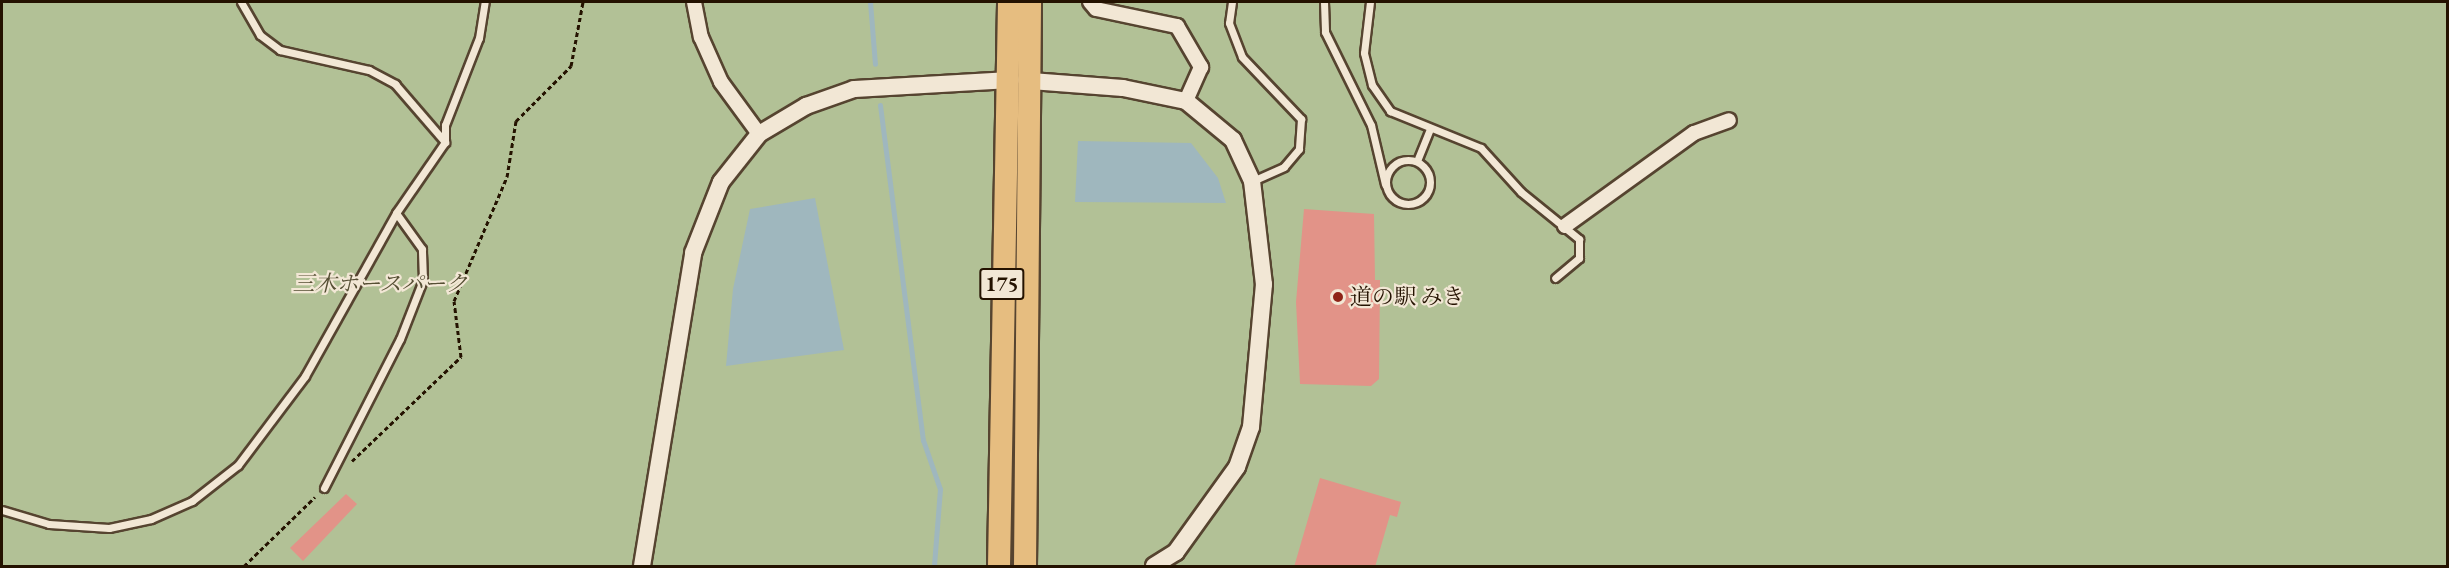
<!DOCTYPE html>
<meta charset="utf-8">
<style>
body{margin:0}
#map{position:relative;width:2449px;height:568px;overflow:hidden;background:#ebdabf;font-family:"EB Garamond","Noto Serif JP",serif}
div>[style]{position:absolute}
.green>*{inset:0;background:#b2c196}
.water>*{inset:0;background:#9fb7be}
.stream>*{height:5px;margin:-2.5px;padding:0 2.5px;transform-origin:2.5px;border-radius:2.5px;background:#9fb7be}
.building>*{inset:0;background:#e29388}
.path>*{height:3px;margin-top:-1.5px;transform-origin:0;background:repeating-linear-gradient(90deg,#241200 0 4.5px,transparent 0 7.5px)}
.roads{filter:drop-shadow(2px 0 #564430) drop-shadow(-2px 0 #564430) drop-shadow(0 2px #564430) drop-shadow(0 -2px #564430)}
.service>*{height:7px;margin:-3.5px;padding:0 3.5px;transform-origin:3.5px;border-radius:3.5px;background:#f2e7d5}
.service>.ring{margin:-3.5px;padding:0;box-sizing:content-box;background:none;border:7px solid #f2e7d5;border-radius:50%}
.minor>*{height:14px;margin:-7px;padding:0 7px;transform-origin:7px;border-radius:7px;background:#f2e7d5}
.tertiary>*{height:16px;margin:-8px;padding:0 8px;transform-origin:8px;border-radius:8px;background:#f2e7d5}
.trunk>*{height:22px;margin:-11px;padding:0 11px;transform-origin:11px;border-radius:11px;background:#e6bd80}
.dots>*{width:16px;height:16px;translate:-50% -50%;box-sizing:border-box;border:3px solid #f2e7d5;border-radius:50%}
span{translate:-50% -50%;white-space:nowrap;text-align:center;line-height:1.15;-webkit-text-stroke:4.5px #f2e7d5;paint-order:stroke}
.shield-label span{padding:2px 4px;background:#f2e7d5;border:2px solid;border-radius:4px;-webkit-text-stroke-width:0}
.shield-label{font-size:21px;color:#241200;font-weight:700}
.park-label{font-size:22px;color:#564f34;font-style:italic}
.poi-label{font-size:22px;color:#241200}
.left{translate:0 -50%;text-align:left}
.frame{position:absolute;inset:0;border:3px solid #241200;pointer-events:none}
</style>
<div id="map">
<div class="green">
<i style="clip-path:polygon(2px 2px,2447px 2px,2447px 566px,2px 566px)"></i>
</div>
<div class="water">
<i style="clip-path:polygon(1078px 141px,1191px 143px,1218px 178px,1226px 203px,1075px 202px)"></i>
<i style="clip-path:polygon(815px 198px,844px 350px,726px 366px,733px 289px,750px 209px)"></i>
</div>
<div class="stream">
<i style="left:870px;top:2px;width:62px;rotate:85.4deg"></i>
<i style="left:880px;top:105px;width:338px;rotate:82.7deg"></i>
<i style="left:923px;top:440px;width:52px;rotate:70.9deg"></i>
<i style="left:940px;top:489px;width:77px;rotate:94.5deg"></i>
</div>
<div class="building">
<i style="clip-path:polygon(1304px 209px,1374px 214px,1375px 280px,1380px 280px,1379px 379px,1371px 386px,1300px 384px,1296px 302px)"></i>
<i style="clip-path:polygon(1320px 478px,1401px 502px,1397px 517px,1390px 515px,1375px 567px,1294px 567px)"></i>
<i style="clip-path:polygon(346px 494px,357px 504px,303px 561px,290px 548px)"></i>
</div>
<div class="path">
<i style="left:352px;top:461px;width:151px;rotate:-43.7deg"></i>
<i style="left:461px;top:357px;width:56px;rotate:-97.1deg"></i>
<i style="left:454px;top:301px;width:135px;rotate:-66.9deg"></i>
<i style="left:507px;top:177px;width:57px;rotate:-80.9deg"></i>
<i style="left:516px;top:121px;width:78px;rotate:-45deg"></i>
<i style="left:571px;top:66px;width:65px;rotate:-79.4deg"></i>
<i style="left:244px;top:566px;width:99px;rotate:-44.2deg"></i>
</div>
<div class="roads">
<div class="service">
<i style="left:241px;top:2px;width:38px;rotate:60deg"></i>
<i style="left:260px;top:35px;width:25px;rotate:37deg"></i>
<i style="left:280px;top:50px;width:91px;rotate:12.7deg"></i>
<i style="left:369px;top:70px;width:30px;rotate:28deg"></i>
<i style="left:395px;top:84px;width:77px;rotate:49.2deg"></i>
<i style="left:1232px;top:2px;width:21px;rotate:98deg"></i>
<i style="left:1229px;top:23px;width:36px;rotate:69deg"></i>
<i style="left:1242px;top:57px;width:86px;rotate:46.4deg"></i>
<i style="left:1301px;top:119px;width:30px;rotate:94deg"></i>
<i style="left:1299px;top:149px;width:23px;rotate:130deg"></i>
<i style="left:1284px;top:167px;width:35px;rotate:156deg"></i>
<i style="left:1324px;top:2px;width:30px;rotate:88deg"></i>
<i style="left:1325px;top:32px;width:104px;rotate:63.7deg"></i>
<i style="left:1371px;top:125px;width:61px;rotate:76.7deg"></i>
<i style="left:1370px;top:2px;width:51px;rotate:96.7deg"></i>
<i style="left:1364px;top:53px;width:33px;rotate:76deg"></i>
<i style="left:1372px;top:85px;width:32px;rotate:55deg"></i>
<i style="left:1390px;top:111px;width:98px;rotate:22.1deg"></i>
<i style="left:1481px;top:148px;width:59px;rotate:47.7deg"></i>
<i style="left:1521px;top:192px;width:75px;rotate:39deg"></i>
<i style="left:1579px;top:239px;width:19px;rotate:90deg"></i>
<i style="left:1579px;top:258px;width:31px;rotate:140deg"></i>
<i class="ring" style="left:1386px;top:160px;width:37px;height:37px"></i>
<i style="left:1417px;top:161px;width:35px;rotate:-68deg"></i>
<i style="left:324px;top:488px;width:167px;rotate:-63deg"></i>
<i style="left:400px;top:339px;width:63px;rotate:-68.7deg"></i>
<i style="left:423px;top:280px;width:31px;rotate:-92deg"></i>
<i style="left:422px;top:249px;width:44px;rotate:-125.8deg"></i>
<i style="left:2px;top:510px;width:49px;rotate:16.6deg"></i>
<i style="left:49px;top:524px;width:60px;rotate:3.8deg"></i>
<i style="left:109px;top:528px;width:43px;rotate:-12.1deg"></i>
<i style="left:151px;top:519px;width:45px;rotate:-23.7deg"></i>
<i style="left:192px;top:501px;width:58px;rotate:-38deg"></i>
<i style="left:238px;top:465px;width:111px;rotate:-53deg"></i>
<i style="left:305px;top:376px;width:187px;rotate:-60.8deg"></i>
<i style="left:396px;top:213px;width:86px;rotate:-55.4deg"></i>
<i style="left:445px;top:142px;width:17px;rotate:-90deg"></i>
<i style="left:445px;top:125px;width:93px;rotate:-68.7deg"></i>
<i style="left:479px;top:38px;width:36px;rotate:-81deg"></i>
</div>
<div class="minor">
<i style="left:694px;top:2px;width:36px;rotate:79deg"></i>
<i style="left:701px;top:37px;width:49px;rotate:66deg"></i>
<i style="left:721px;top:82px;width:64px;rotate:53.8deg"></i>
<i style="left:1090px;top:2px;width:9px;rotate:49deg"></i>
<i style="left:1096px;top:9px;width:83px;rotate:11.9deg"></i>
<i style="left:1177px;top:26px;width:48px;rotate:59.7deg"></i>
<i style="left:1201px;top:67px;width:37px;rotate:114deg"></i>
<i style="left:1565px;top:226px;width:159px;rotate:-35.8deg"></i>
<i style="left:1694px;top:133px;width:37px;rotate:-20deg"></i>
</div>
<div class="tertiary">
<i style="left:1031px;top:81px;width:92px;rotate:4.4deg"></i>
<i style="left:1123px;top:88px;width:64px;rotate:11.7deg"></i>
<i style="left:1186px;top:101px;width:61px;rotate:39.7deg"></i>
<i style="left:1233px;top:140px;width:45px;rotate:65.1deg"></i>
<i style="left:1252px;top:181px;width:104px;rotate:83.4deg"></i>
<i style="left:1264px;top:284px;width:144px;rotate:95.2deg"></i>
<i style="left:1251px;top:427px;width:42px;rotate:109.3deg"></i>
<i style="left:1237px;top:467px;width:105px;rotate:125.7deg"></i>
<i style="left:1176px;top:552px;width:26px;rotate:148deg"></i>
<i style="left:642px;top:566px;width:317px;rotate:-80.7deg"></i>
<i style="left:693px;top:253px;width:76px;rotate:-68.5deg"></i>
<i style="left:721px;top:182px;width:61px;rotate:-51.6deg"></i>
<i style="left:759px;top:134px;width:55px;rotate:-30.8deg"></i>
<i style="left:806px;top:106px;width:51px;rotate:-19.5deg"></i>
<i style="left:854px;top:89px;width:157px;rotate:-3.3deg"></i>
</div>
<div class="trunk">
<i style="left:999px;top:566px;width:564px;rotate:-88.98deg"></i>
<i style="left:1025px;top:566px;width:564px;rotate:-89.49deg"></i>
</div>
</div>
<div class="dots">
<i style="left:1338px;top:297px;background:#8f2418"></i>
</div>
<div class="shield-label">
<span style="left:1002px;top:284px">175</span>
</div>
<div class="park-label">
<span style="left:380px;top:284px">三木ホースパーク</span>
</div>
<div class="poi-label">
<span class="left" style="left:1350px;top:297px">道の駅 みき</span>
</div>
<div class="frame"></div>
</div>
